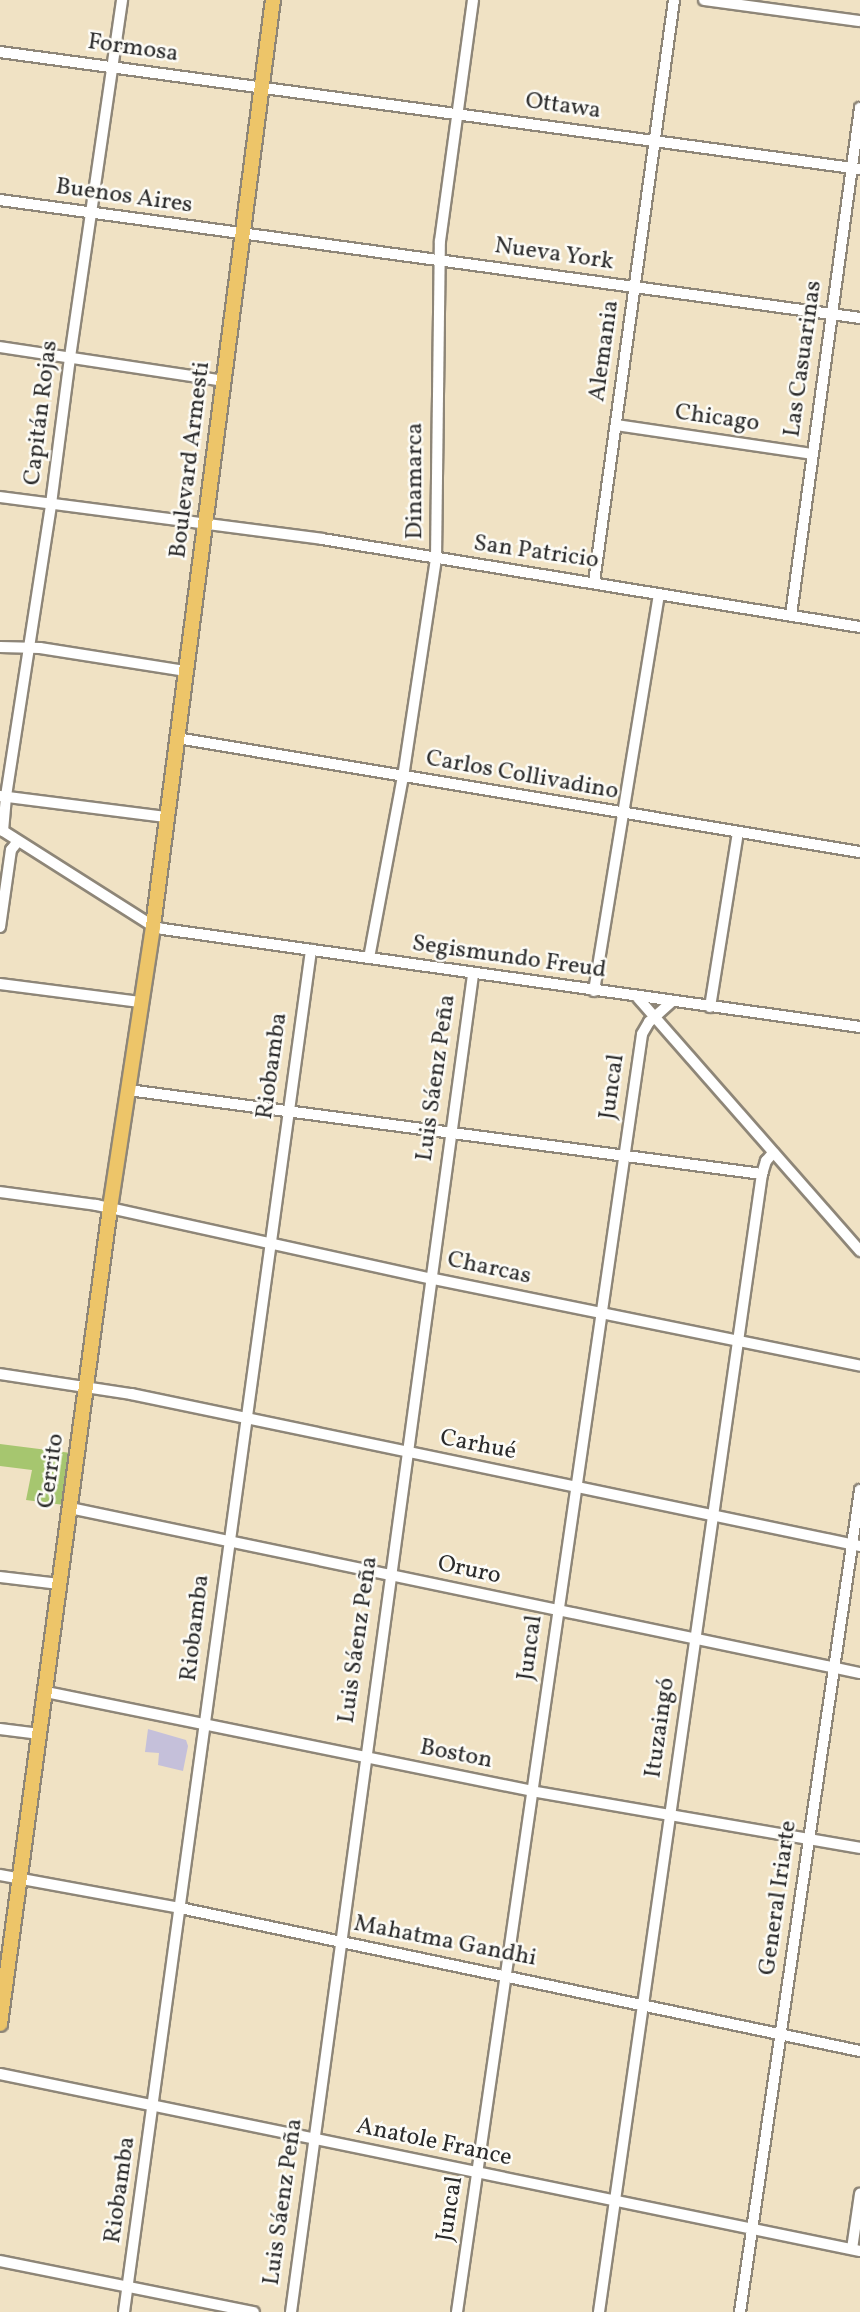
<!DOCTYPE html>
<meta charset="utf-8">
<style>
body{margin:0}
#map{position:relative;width:860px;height:2312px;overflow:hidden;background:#f0e2c4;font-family:Vollkorn,serif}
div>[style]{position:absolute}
.industrial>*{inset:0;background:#c5c0da}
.green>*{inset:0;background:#a6c66f}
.roads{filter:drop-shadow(2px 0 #8e8678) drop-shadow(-2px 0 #8e8678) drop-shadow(0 2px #8e8678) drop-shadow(0 -2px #8e8678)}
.minor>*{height:10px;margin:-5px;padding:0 5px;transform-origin:5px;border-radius:5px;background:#fff}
.major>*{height:14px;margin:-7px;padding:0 7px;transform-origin:7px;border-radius:7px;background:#edc569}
span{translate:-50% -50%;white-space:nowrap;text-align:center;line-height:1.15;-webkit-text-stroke:5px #fdfcf7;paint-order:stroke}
.street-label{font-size:24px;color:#2b2b2b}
</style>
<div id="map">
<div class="industrial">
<i style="clip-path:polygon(148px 1729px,186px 1740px,188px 1746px,183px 1771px,158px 1765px,159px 1753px,145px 1752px)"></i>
</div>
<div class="green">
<i style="clip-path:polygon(0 1444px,71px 1453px,64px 1505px,26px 1500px,32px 1470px,0 1466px)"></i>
</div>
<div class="roads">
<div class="minor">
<i style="left:704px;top:0;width:157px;rotate:7.7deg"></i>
<i style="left:0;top:52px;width:868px;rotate:7.75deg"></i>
<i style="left:0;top:200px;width:868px;rotate:7.81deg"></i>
<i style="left:0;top:347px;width:227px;rotate:8.6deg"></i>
<i style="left:616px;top:425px;width:198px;rotate:8.4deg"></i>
<i style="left:0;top:497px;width:325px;rotate:7.4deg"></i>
<i style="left:322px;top:539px;width:545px;rotate:9.29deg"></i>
<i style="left:594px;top:582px;width:587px;rotate:-82.17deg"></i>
<i style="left:791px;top:615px;width:512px;rotate:-82.25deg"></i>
<i style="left:0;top:647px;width:40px;rotate:1.4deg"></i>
<i style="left:40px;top:648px;width:148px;rotate:9deg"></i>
<i style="left:177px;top:738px;width:692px;rotate:9.48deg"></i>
<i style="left:0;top:796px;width:167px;rotate:7.2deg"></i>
<i style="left:0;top:829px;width:181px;rotate:32.4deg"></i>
<i style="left:153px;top:926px;width:10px;rotate:17deg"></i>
<i style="left:163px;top:929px;width:704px;rotate:8deg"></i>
<i style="left:3px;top:831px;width:35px;rotate:-85deg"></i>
<i style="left:6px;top:796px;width:295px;rotate:-81.2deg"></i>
<i style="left:51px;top:504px;width:148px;rotate:-82.6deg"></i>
<i style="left:70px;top:357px;width:361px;rotate:-81.7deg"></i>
<i style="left:0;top:927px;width:78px;rotate:-81.9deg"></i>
<i style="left:11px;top:850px;width:11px;rotate:-52deg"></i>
<i style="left:369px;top:958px;width:184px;rotate:-79.4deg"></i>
<i style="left:403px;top:777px;width:220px;rotate:-81.4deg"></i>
<i style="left:436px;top:559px;width:318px;rotate:-89.3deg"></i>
<i style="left:440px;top:241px;width:243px;rotate:-82.2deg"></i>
<i style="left:0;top:984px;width:141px;rotate:7.3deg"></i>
<i style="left:594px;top:991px;width:402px;rotate:-80.7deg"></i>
<i style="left:638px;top:998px;width:337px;rotate:48.7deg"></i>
<i style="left:710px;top:1007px;width:176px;rotate:-80.9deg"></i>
<i style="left:128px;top:1090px;width:640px;rotate:7.55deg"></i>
<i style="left:0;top:1192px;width:97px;rotate:7.7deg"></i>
<i style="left:96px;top:1205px;width:341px;rotate:12.4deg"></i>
<i style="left:429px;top:1278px;width:440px;rotate:11.5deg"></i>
<i style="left:0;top:1374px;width:133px;rotate:8.7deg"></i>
<i style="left:131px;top:1394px;width:745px;rotate:11.78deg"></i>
<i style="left:70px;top:1508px;width:807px;rotate:11.8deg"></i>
<i style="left:0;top:1577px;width:59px;rotate:6.8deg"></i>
<i style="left:46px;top:1692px;width:495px;rotate:11.5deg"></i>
<i style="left:531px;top:1791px;width:334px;rotate:9.8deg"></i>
<i style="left:0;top:1729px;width:40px;rotate:7.1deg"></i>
<i style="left:0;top:1875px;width:183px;rotate:10.4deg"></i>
<i style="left:180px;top:1908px;width:695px;rotate:11.88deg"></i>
<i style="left:0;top:2074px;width:878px;rotate:11.63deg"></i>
<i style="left:852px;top:2249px;width:56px;rotate:-81.7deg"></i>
<i style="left:0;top:2261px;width:259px;rotate:11.4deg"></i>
<i style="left:124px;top:2312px;width:1375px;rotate:-82.18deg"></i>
<i style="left:291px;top:2312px;width:1350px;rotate:-82.25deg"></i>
<i style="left:457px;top:2312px;width:1291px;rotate:-81.76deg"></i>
<i style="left:642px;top:1034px;width:14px;rotate:-60deg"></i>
<i style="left:649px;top:1022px;width:30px;rotate:-42deg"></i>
<i style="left:599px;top:2312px;width:1150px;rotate:-81.85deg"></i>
<i style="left:762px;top:1174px;width:14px;rotate:-73deg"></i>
<i style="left:766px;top:1161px;width:11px;rotate:-49deg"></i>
<i style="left:740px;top:2312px;width:831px;rotate:-81.69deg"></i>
</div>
<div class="major">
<i style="left:0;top:2024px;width:823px;rotate:-82.32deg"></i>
<i style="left:110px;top:1208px;width:285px;rotate:-81.3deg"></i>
<i style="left:153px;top:926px;width:934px;rotate:-82.62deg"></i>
</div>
</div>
<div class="street-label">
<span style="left:133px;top:49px;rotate:8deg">Formosa</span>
<span style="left:563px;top:107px;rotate:8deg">Ottawa</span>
<span style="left:124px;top:197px;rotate:8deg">Buenos Aires</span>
<span style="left:554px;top:255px;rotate:8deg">Nueva York</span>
<span style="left:605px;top:351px;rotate:-82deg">Alemania</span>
<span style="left:804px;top:359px;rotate:-82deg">Las Casuarinas</span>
<span style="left:42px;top:413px;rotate:-83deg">Capitán Rojas</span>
<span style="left:717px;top:419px;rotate:8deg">Chicago</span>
<span style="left:191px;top:460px;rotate:-83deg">Boulevard Armesti</span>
<span style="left:416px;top:481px;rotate:-90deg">Dinamarca</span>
<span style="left:536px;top:553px;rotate:8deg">San Patricio</span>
<span style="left:522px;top:776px;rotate:10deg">Carlos Collivadino</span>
<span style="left:509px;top:958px;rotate:8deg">Segismundo Freud</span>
<span style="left:273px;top:1066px;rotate:-82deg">Riobamba</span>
<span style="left:437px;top:1078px;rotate:-82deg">Luis Sáenz Peña</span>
<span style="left:613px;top:1087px;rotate:-82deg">Juncal</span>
<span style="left:489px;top:1269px;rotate:12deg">Charcas</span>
<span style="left:478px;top:1446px;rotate:11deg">Carhué</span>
<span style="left:52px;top:1471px;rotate:-82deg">Cerrito</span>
<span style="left:469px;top:1571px;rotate:12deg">Oruro</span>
<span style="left:196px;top:1628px;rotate:-83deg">Riobamba</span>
<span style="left:359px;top:1640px;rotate:-82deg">Luis Sáenz Peña</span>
<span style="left:531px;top:1648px;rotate:-82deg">Juncal</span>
<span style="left:661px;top:1728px;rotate:-82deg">Ituzaingó</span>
<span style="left:456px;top:1755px;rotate:11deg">Boston</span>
<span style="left:779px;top:1898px;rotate:-82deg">General Iriarte</span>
<span style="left:445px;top:1942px;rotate:11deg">Mahatma Gandhi</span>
<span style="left:434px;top:2143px;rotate:12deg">Anatole France</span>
<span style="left:121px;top:2190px;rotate:-82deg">Riobamba</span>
<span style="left:284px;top:2202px;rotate:-82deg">Luis Sáenz Peña</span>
<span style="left:451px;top:2209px;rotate:-81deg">Juncal</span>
</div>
</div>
